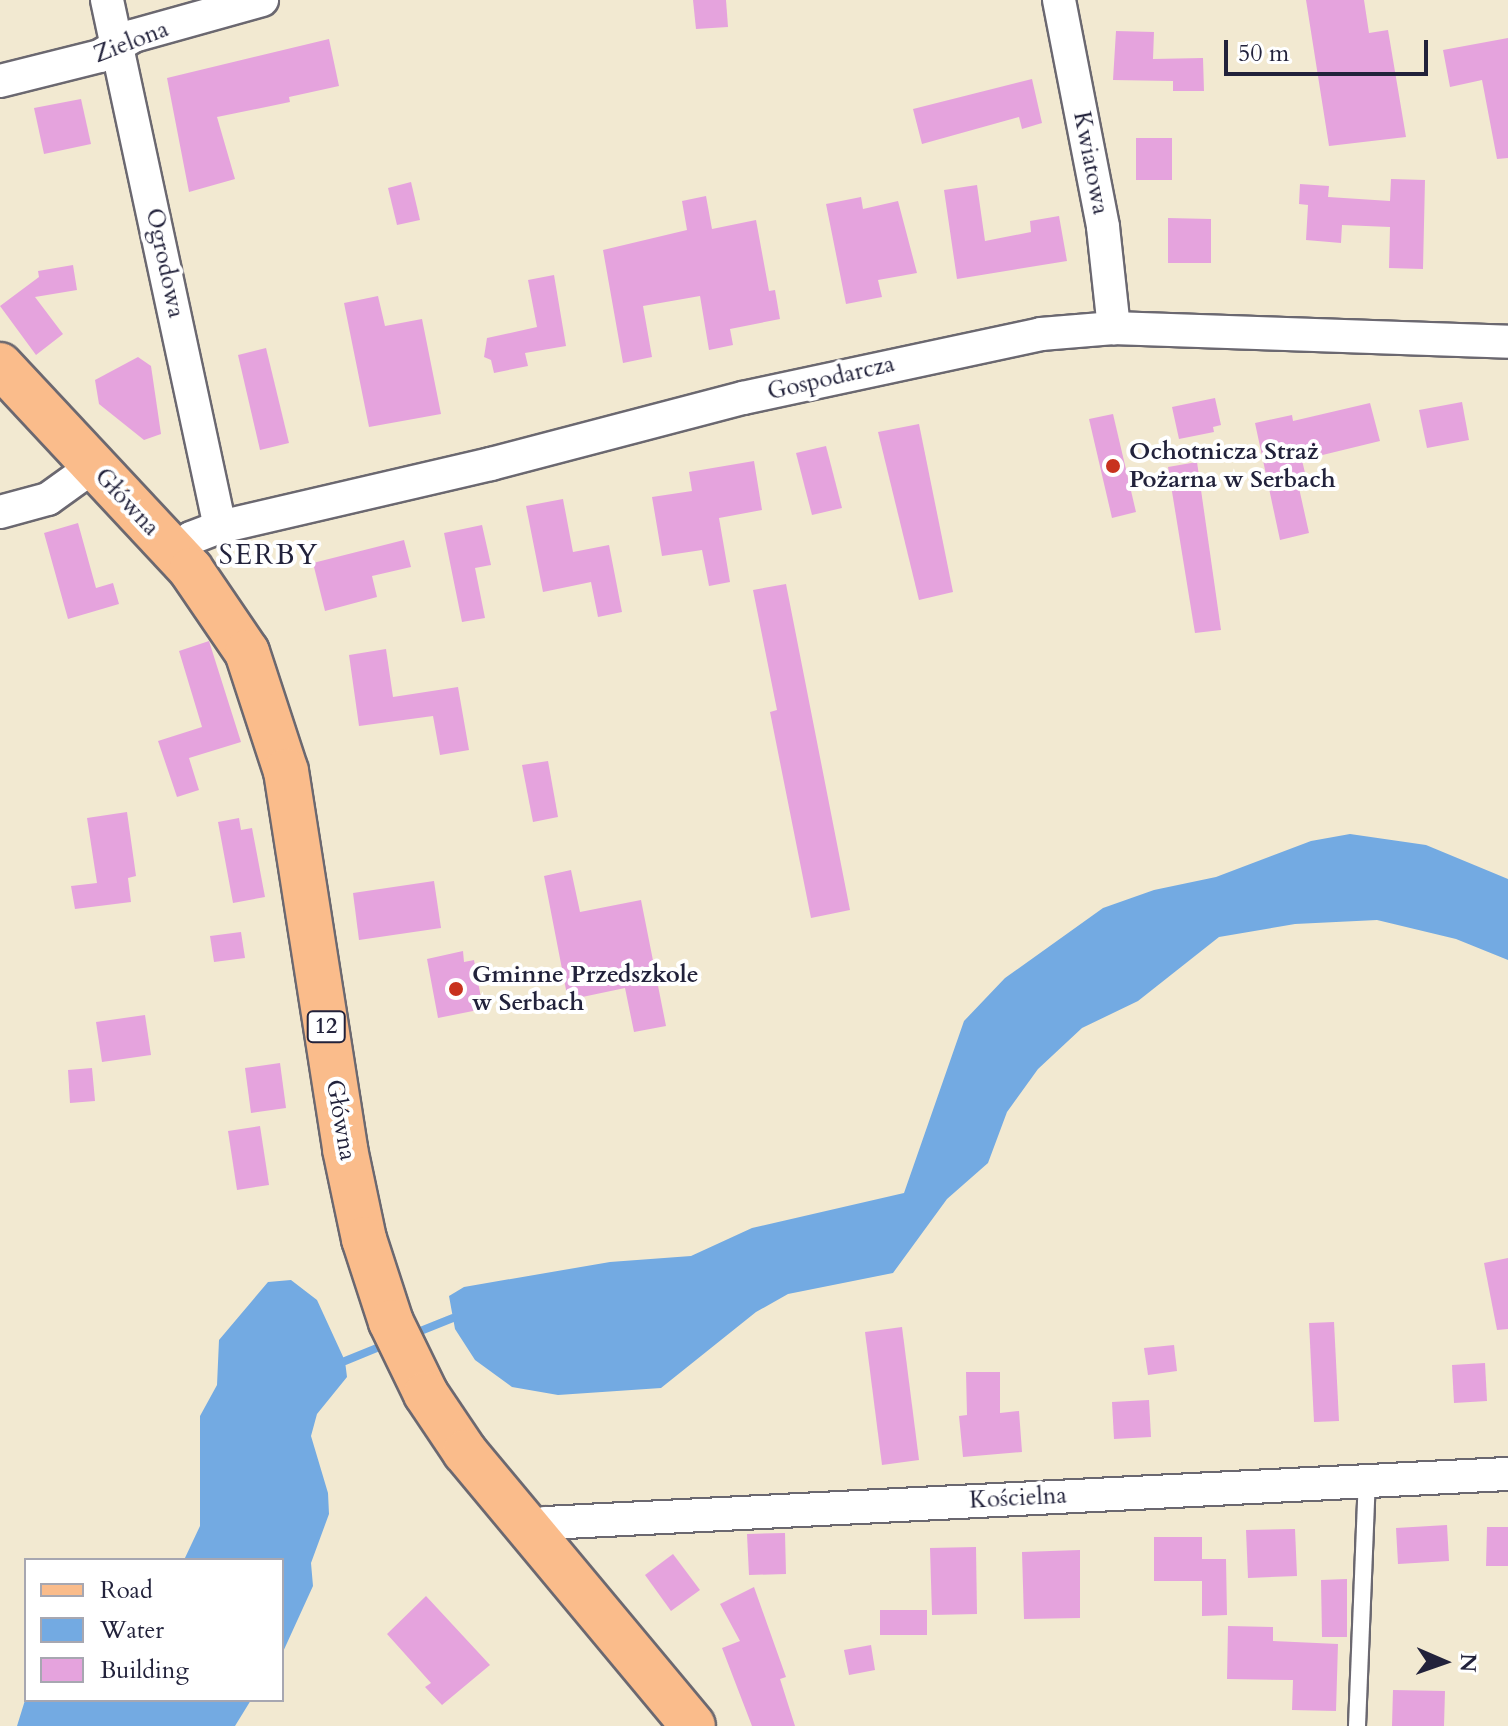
<!DOCTYPE html>
<meta charset="utf-8">
<style>
body{margin:0}
#map{position:relative;width:1508px;height:1726px;overflow:hidden;background:#f2e9d1;font-family:Cardo,serif}
div>[style]{position:absolute}
.water>*{inset:0;background:#73aae2}
.stream>*{height:8px;margin:-4px;padding:0 4px;transform-origin:4px;border-radius:4px;background:#73aae2}
.building>*{inset:0;background:#e5a3dd}
.roads{filter:drop-shadow(2px 0 #6b6870) drop-shadow(-2px 0 #6b6870) drop-shadow(0 2px #6b6870) drop-shadow(0 -2px #6b6870)}
.service>*{height:16px;margin:-8px;padding:0 8px;transform-origin:8px;border-radius:8px;background:#fff}
.minor>*{height:32px;margin:-16px;padding:0 16px;transform-origin:16px;border-radius:16px;background:#fff}
.primary>*{height:44px;margin:-22px;padding:0 22px;transform-origin:22px;border-radius:22px;background:#fabc8b}
.dots>*{width:22px;height:22px;translate:-50% -50%;box-sizing:border-box;border:4px solid #fff;border-radius:50%}
span{translate:-50% -50%;white-space:nowrap;text-align:center;line-height:1.15;-webkit-text-stroke:8px #fff;paint-order:stroke}
.shield-label span{padding:2px 6px;background:#fff;border:2px solid;border-radius:6px;-webkit-text-stroke-width:0}
.shield-label{font-size:22px;color:#22223b;font-weight:700}
.street-label{font-size:24px;color:#22223b}
.poi-label{font-size:24px;color:#22223b;font-weight:700}
.left{translate:0 -50%;text-align:left}
.quarter-label{font-size:28px;color:#22223b;letter-spacing:2px}
.legend{position:absolute;left:24px;top:1558px;width:260px;height:144px;box-sizing:border-box;background:#fff;border:2px solid #a7a7b1;margin:0;padding:10px 14px;list-style:none;font-size:24px;color:#22223b}
.legend li{display:flex;align-items:center;gap:16px;height:40px}
.legend b{width:40px;border:2px solid #a7a7b1}
.north{position:absolute;left:1404px;top:1622px;width:80px;height:80px;-webkit-text-stroke:6px #fff;paint-order:stroke;rotate:92deg;font-size:22px;font-weight:700;line-height:32px;text-align:center;color:#22223b}
.north::after{content:'';display:block;margin:auto;width:28px;height:36px;background:#22223b;clip-path:polygon(50% 0,100% 100%,50% 72%,0 100%)}
.scale{position:absolute;left:1224px;top:40px;width:204px;height:36px;box-sizing:border-box;border:4px solid #22223b;border-top:0;padding-left:10px;font-size:24px;line-height:28px;white-space:nowrap;color:#22223b;-webkit-text-stroke:6px #fff;paint-order:stroke}
</style>
<div id="map">
<div class="water">
<i style="clip-path:polygon(1350px 834px,1426px 845px,1508px 879px,1508px 960px,1456px 939px,1377px 920px,1295px 924px,1219px 937px,1138px 1001px,1082px 1028px,1038px 1069px,1007px 1112px,988px 1163px,947px 1199px,893px 1273px,788px 1294px,756px 1312px,661px 1388px,558px 1395px,512px 1387px,475px 1360px,455px 1329px,449px 1296px,464px 1287px,610px 1262px,691px 1256px,752px 1228px,904px 1193px,964px 1021px,1005px 978px,1103px 908px,1154px 890px,1216px 877px,1311px 841px)"></i>
<i style="clip-path:polygon(291px 1280px,317px 1300px,345px 1361px,347px 1377px,317px 1414px,311px 1436px,328px 1493px,329px 1514px,311px 1563px,313px 1586px,282px 1654px,282px 1560px,184px 1560px,200px 1526px,200px 1416px,217px 1385px,219px 1340px,268px 1282px)"></i>
<i style="clip-path:polygon(26px 1697px,26px 1700px,251px 1700px,235px 1726px,17px 1726px)"></i>
</div>
<div class="stream">
<i style="left:413px;top:1334px;width:43px;rotate:-21.8deg"></i>
<i style="left:345px;top:1361px;width:48px;rotate:-22.2deg"></i>
</div>
<div class="building">
<i style="clip-path:polygon(693px 0,726px 0,728px 27px,696px 29px)"></i>
<i style="clip-path:polygon(1306px 0,1364px 0,1369px 33px,1388px 30px,1406px 137px,1329px 146px)"></i>
<i style="clip-path:polygon(1116px 31px,1154px 32px,1153px 59px,1203px 58px,1204px 91px,1173px 91px,1173px 81px,1113px 80px)"></i>
<i style="clip-path:polygon(1508px 38px,1508px 158px,1497px 159px,1482px 80px,1450px 87px,1443px 50px)"></i>
<i style="clip-path:polygon(329px 39px,339px 86px,289px 97px,290px 102px,217px 117px,235px 179px,189px 192px,167px 78px)"></i>
<i style="clip-path:polygon(1032px 79px,1042px 123px,1022px 129px,1019px 117px,922px 144px,913px 109px)"></i>
<i style="clip-path:polygon(81px 99px,91px 144px,44px 154px,34px 108px)"></i>
<i style="clip-path:polygon(1136px 138px,1172px 138px,1172px 180px,1136px 180px)"></i>
<i style="clip-path:polygon(1391px 179px,1425px 180px,1423px 269px,1389px 268px,1390px 227px,1342px 225px,1341px 243px,1306px 240px,1308px 205px,1299px 204px,1300px 184px,1329px 186px,1328px 197px,1390px 201px)"></i>
<i style="clip-path:polygon(411px 182px,420px 220px,397px 225px,388px 188px)"></i>
<i style="clip-path:polygon(977px 185px,985px 241px,1031px 232px,1030px 221px,1059px 216px,1067px 261px,957px 279px,944px 190px)"></i>
<i style="clip-path:polygon(706px 196px,712px 229px,756px 220px,769px 291px,775px 290px,780px 319px,730px 329px,733px 345px,709px 350px,700px 296px,643px 306px,652px 357px,623px 363px,603px 250px,687px 230px,682px 201px)"></i>
<i style="clip-path:polygon(861px 197px,863px 209px,898px 201px,917px 273px,878px 280px,882px 297px,846px 304px,826px 204px)"></i>
<i style="clip-path:polygon(1168px 218px,1211px 219px,1211px 263px,1168px 263px)"></i>
<i style="clip-path:polygon(73px 265px,77px 290px,35px 297px,63px 334px,36px 355px,0 306px,39px 277px,38px 271px)"></i>
<i style="clip-path:polygon(554px 275px,566px 346px,525px 353px,528px 366px,494px 373px,491px 360px,484px 357px,487px 338px,537px 327px,528px 280px)"></i>
<i style="clip-path:polygon(378px 296px,385px 326px,422px 319px,441px 414px,369px 427px,344px 303px)"></i>
<i style="clip-path:polygon(266px 348px,289px 443px,260px 450px,238px 355px)"></i>
<i style="clip-path:polygon(138px 357px,151px 366px,161px 434px,144px 440px,99px 404px,95px 380px)"></i>
<i style="clip-path:polygon(1215px 398px,1221px 425px,1213px 427px,1214px 432px,1179px 439px,1172px 407px)"></i>
<i style="clip-path:polygon(1462px 402px,1469px 440px,1427px 448px,1419px 410px)"></i>
<i style="clip-path:polygon(1370px 403px,1380px 441px,1302px 460px,1308px 486px,1299px 488px,1309px 533px,1280px 540px,1255px 423px,1292px 415px,1293px 421px)"></i>
<i style="clip-path:polygon(1113px 414px,1136px 512px,1112px 518px,1089px 419px)"></i>
<i style="clip-path:polygon(919px 424px,953px 592px,919px 600px,878px 432px)"></i>
<i style="clip-path:polygon(826px 446px,842px 508px,812px 515px,796px 453px)"></i>
<i style="clip-path:polygon(754px 461px,762px 510px,719px 518px,730px 582px,709px 586px,702px 550px,662px 556px,652px 497px,692px 491px,689px 472px)"></i>
<i style="clip-path:polygon(1197px 462px,1221px 630px,1195px 633px,1168px 467px)"></i>
<i style="clip-path:polygon(563px 499px,573px 552px,609px 545px,622px 612px,598px 617px,591px 582px,543px 592px,526px 506px)"></i>
<i style="clip-path:polygon(78px 523px,96px 588px,113px 583px,119px 604px,68px 619px,44px 533px)"></i>
<i style="clip-path:polygon(482px 525px,491px 565px,475px 568px,485px 618px,462px 622px,444px 533px)"></i>
<i style="clip-path:polygon(404px 540px,411px 567px,372px 576px,377px 597px,325px 611px,313px 563px)"></i>
<i style="clip-path:polygon(786px 584px,850px 910px,811px 918px,770px 712px,777px 710px,753px 590px)"></i>
<i style="clip-path:polygon(209px 641px,241px 742px,189px 758px,199px 790px,177px 797px,158px 741px,202px 727px,179px 651px)"></i>
<i style="clip-path:polygon(386px 649px,393px 697px,458px 687px,469px 750px,440px 755px,433px 716px,359px 726px,349px 655px)"></i>
<i style="clip-path:polygon(548px 761px,558px 817px,533px 822px,522px 765px)"></i>
<i style="clip-path:polygon(127px 812px,136px 876px,128px 878px,131px 902px,75px 909px,71px 886px,97px 883px,87px 818px)"></i>
<i style="clip-path:polygon(239px 818px,241px 830px,252px 828px,265px 897px,233px 903px,218px 822px)"></i>
<i style="clip-path:polygon(571px 870px,580px 912px,641px 900px,666px 1026px,634px 1032px,625px 988px,568px 1000px,544px 876px)"></i>
<i style="clip-path:polygon(434px 881px,441px 928px,359px 940px,353px 893px)"></i>
<i style="clip-path:polygon(241px 932px,245px 958px,214px 962px,210px 936px)"></i>
<i style="clip-path:polygon(463px 951px,464px 962px,474px 960px,483px 1009px,438px 1018px,427px 959px)"></i>
<i style="clip-path:polygon(145px 1015px,151px 1055px,102px 1062px,96px 1022px)"></i>
<i style="clip-path:polygon(280px 1063px,286px 1108px,251px 1113px,245px 1068px)"></i>
<i style="clip-path:polygon(92px 1068px,95px 1101px,70px 1103px,68px 1070px)"></i>
<i style="clip-path:polygon(260px 1126px,269px 1185px,237px 1190px,228px 1131px)"></i>
<i style="clip-path:polygon(1508px 1258px,1508px 1329px,1497px 1330px,1484px 1263px)"></i>
<i style="clip-path:polygon(1334px 1322px,1339px 1421px,1314px 1422px,1309px 1323px)"></i>
<i style="clip-path:polygon(902px 1327px,919px 1460px,882px 1465px,865px 1332px)"></i>
<i style="clip-path:polygon(1174px 1345px,1177px 1371px,1148px 1375px,1144px 1348px)"></i>
<i style="clip-path:polygon(1485px 1363px,1487px 1401px,1454px 1403px,1452px 1365px)"></i>
<i style="clip-path:polygon(966px 1372px,1000px 1372px,1000px 1413px,1019px 1411px,1022px 1452px,963px 1457px,959px 1416px,967px 1415px)"></i>
<i style="clip-path:polygon(1149px 1400px,1151px 1437px,1114px 1439px,1112px 1402px)"></i>
<i style="clip-path:polygon(1447px 1525px,1449px 1561px,1398px 1564px,1396px 1528px)"></i>
<i style="clip-path:polygon(1487px 1527px,1508px 1527px,1508px 1566px,1486px 1566px)"></i>
<i style="clip-path:polygon(1295px 1529px,1297px 1576px,1248px 1578px,1246px 1530px)"></i>
<i style="clip-path:polygon(785px 1533px,786px 1574px,749px 1575px,747px 1534px)"></i>
<i style="clip-path:polygon(1154px 1537px,1202px 1537px,1202px 1559px,1226px 1559px,1227px 1615px,1202px 1616px,1202px 1581px,1154px 1581px)"></i>
<i style="clip-path:polygon(976px 1547px,977px 1614px,932px 1615px,930px 1548px)"></i>
<i style="clip-path:polygon(1080px 1550px,1080px 1618px,1024px 1619px,1022px 1552px)"></i>
<i style="clip-path:polygon(673px 1554px,700px 1590px,671px 1611px,645px 1575px)"></i>
<i style="clip-path:polygon(1347px 1579px,1347px 1637px,1322px 1637px,1321px 1580px)"></i>
<i style="clip-path:polygon(754px 1587px,786px 1677px,780px 1679px,795px 1726px,752px 1726px,722px 1648px,740px 1641px,720px 1604px)"></i>
<i style="clip-path:polygon(426px 1596px,490px 1665px,442px 1705px,425px 1687px,431px 1683px,387px 1634px)"></i>
<i style="clip-path:polygon(880px 1610px,927px 1610px,927px 1635px,880px 1635px)"></i>
<i style="clip-path:polygon(1228px 1626px,1273px 1627px,1273px 1641px,1338px 1644px,1336px 1711px,1292px 1710px,1293px 1680px,1227px 1679px)"></i>
<i style="clip-path:polygon(871px 1645px,875px 1670px,849px 1675px,844px 1650px)"></i>
<i style="clip-path:polygon(1393px 1690px,1445px 1691px,1444px 1726px,1392px 1726px)"></i>
</div>
<div class="roads">
<div class="service">
<i style="left:1357px;top:1726px;width:245px;rotate:-87.7deg"></i>
</div>
<div class="minor">
<i style="left:107px;top:0;width:539px;rotate:77.9deg"></i>
<i style="left:1059px;top:0;width:231px;rotate:79deg"></i>
<i style="left:1103px;top:227px;width:102px;rotate:83.8deg"></i>
<i style="left:0;top:81px;width:103px;rotate:-14deg"></i>
<i style="left:100px;top:56px;width:39px;rotate:-31deg"></i>
<i style="left:133px;top:36px;width:134px;rotate:-15.6deg"></i>
<i style="left:0;top:512px;width:50px;rotate:-15.2deg"></i>
<i style="left:48px;top:499px;width:57px;rotate:-35.7deg"></i>
<i style="left:175px;top:552px;width:21px;rotate:-41deg"></i>
<i style="left:191px;top:538px;width:31px;rotate:-21deg"></i>
<i style="left:220px;top:527px;width:278px;rotate:-13.1deg"></i>
<i style="left:491px;top:464px;width:260px;rotate:-14.7deg"></i>
<i style="left:743px;top:398px;width:305px;rotate:-12.1deg"></i>
<i style="left:1041px;top:334px;width:73px;rotate:-4.7deg"></i>
<i style="left:1114px;top:328px;width:394px;rotate:2deg"></i>
<i style="left:533px;top:1536px;width:18px;rotate:-45deg"></i>
<i style="left:546px;top:1523px;width:963px;rotate:-2.92deg"></i>
</div>
<div class="primary">
<i style="left:0;top:365px;width:280px;rotate:47deg"></i>
<i style="left:191px;top:570px;width:99px;rotate:55.7deg"></i>
<i style="left:247px;top:652px;width:125px;rotate:71.9deg"></i>
<i style="left:286px;top:771px;width:383px;rotate:81.1deg"></i>
<i style="left:345px;top:1149px;width:92px;rotate:78.1deg"></i>
<i style="left:364px;top:1239px;width:87px;rotate:72deg"></i>
<i style="left:391px;top:1322px;width:80px;rotate:64.1deg"></i>
<i style="left:426px;top:1394px;width:70px;rotate:56.1deg"></i>
<i style="left:465px;top:1452px;width:356px;rotate:50.2deg"></i>
</div>
</div>
<div class="dots">
<i style="left:1113px;top:466px;background:#c8321e"></i>
<i style="left:456px;top:989px;background:#c8321e"></i>
</div>
<div class="shield-label">
<span style="left:326px;top:1027px">12</span>
</div>
<div class="street-label">
<span style="left:131px;top:42px;rotate:-21deg">Zielona</span>
<span style="left:1091px;top:163px;rotate:79deg">Kwiatowa</span>
<span style="left:165px;top:263px;rotate:78deg">Ogrodowa</span>
<span style="left:831px;top:378px;rotate:-13deg">Gospodarcza</span>
<span style="left:127px;top:502px;rotate:47deg">Główna</span>
<span style="left:341px;top:1120px;rotate:80deg">Główna</span>
<span style="left:1018px;top:1498px;rotate:-3deg">Kościelna</span>
</div>
<div class="poi-label">
<span class="left" style="left:1129px;top:466px">Ochotnicza Straż<br>Pożarna w Serbach</span>
<span class="left" style="left:472px;top:989px">Gminne Przedszkole<br>w Serbach</span>
</div>
<div class="quarter-label">
<span style="left:269px;top:555px">SERBY</span>
</div>
<ul class="legend">
<li><b style="height:10px;background:#fabc8b"></b>Road</li>
<li><b style="height:22px;background:#73aae2"></b>Water</li>
<li><b style="height:22px;background:#e5a3dd"></b>Building</li>
</ul>
<div class="north">N</div>
<div class="scale">50 m</div>
</div>
